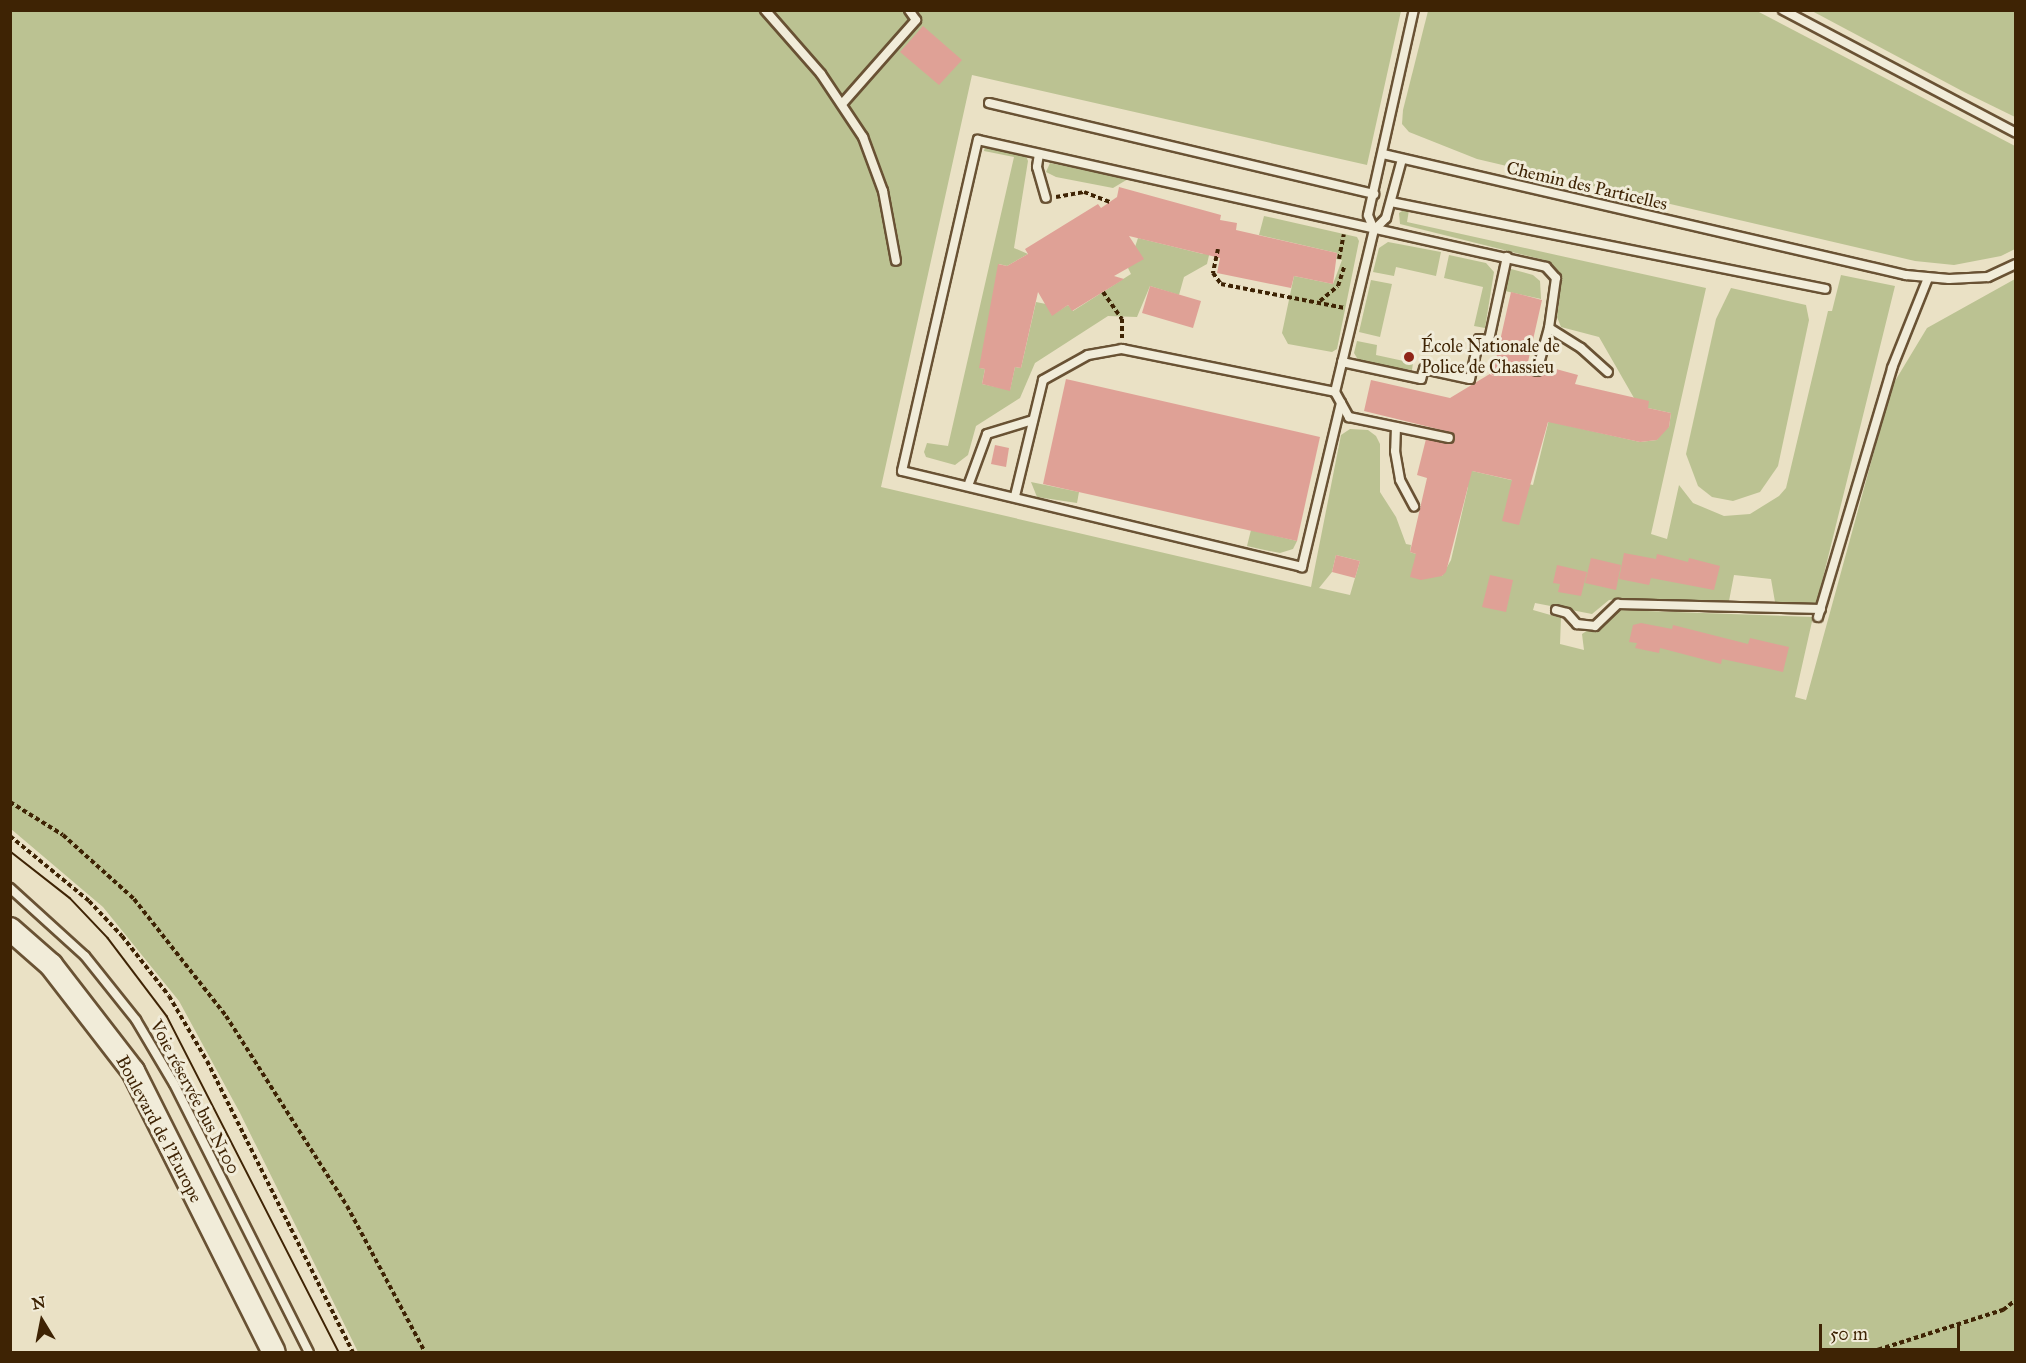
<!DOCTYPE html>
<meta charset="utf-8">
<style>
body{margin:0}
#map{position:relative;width:2026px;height:1363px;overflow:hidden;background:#eae1c5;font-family:"IM FELL Great Primer",serif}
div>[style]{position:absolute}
.green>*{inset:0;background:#bbc292}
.building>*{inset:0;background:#dfa196}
.path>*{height:4px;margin-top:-2px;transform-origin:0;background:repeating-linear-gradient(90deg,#3e2304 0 4.5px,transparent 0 7.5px)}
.roads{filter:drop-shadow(2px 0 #695234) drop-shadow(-2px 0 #695234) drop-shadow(0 2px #695234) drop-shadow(0 -2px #695234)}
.lane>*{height:8px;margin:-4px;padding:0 4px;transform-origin:4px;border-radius:4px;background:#f1ecd9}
.secondary>*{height:22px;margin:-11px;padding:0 11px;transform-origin:11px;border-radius:11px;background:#f1ecd9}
.tram>*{height:1.5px;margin:-0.75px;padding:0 0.75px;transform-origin:0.75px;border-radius:0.75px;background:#3e2304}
.dots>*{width:16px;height:16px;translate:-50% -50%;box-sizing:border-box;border:3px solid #f1ecd9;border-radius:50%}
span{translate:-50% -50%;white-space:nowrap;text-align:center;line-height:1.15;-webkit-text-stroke:6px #f1ecd9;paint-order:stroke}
.street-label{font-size:18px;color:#3e2304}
.poi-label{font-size:18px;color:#3e2304}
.left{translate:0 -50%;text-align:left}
.frame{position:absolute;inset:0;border:12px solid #3e2304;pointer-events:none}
.north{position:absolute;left:12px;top:1291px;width:60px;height:60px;-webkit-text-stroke:4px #f1ecd9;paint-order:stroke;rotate:350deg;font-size:16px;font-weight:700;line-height:24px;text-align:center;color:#3e2304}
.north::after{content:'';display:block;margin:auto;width:21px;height:27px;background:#3e2304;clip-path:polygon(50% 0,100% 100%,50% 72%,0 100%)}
.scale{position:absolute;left:1819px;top:1324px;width:141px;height:27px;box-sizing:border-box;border:3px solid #3e2304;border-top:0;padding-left:8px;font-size:18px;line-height:21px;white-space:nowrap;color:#3e2304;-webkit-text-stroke:4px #f1ecd9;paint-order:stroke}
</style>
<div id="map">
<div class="green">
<i style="clip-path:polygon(evenodd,11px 11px,1401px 11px,1367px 165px,972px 75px,881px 487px,1311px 587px,1341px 435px,1350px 429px,1368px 430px,1376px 436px,1380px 444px,1380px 492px,1396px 517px,1406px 544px,1411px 545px,1410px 552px,1416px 554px,1431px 574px,1442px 576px,1451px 560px,1468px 487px,1455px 467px,1533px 485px,1553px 403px,1565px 425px,1640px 442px,1657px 440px,1660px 430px,1669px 427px,1671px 413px,1648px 408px,1634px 398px,1599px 337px,1561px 327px,1557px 317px,1561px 283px,1544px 260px,1400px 224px,1399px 213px,1404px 210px,1409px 210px,1407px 222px,1706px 288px,1651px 534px,1667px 539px,1679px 485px,1693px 503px,1724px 516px,1750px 514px,1779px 496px,1786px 488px,1828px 311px,1832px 311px,1841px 275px,1895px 286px,1816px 606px,1775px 602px,1771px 579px,1734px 575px,1729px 601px,1621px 599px,1609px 600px,1592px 614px,1535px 603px,1533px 610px,1561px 618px,1560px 644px,1584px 650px,1582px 634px,1619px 610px,1813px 617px,1795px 697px,1806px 700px,1892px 386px,1927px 328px,2015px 279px,2015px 1352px,358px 1352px,240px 1113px,179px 1001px,103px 907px,11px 829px,11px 11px,1336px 555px,1360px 561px,1350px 595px,1319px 588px,1332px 572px,1336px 555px)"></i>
<i style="clip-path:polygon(1428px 11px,1757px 11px,2015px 146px,2015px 249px,2001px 256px,1954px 265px,1915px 261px,1477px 159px,1409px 132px,1402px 124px,1403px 110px)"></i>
<i style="clip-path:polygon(1812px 11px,2015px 11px,2015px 117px,1964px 92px)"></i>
<i style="clip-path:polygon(985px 146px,1026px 156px,1028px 161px,1014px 248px,1028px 254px,1007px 266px,999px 264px,980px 368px,985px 369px,982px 384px,1010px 390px,1015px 367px,1021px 368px,1036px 302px,1046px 304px,1052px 315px,1068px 305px,1073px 311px,1131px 274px,1128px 268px,1138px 238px,1203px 254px,1210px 251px,1207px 264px,1184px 277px,1179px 295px,1150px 286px,1137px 317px,1108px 316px,1035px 363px,1020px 398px,976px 426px,968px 455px,955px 465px,926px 457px,924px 452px,927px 443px,948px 446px,1014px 157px,984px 151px)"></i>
<i style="clip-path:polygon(1050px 163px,1128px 179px,1113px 188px,1056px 177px,1046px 172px)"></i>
<i style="clip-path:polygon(1264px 216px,1357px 237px,1359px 241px,1337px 349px,1332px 352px,1288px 344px,1282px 333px,1294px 276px,1333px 284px,1342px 260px,1336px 259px,1337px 253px,1259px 235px)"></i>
<i style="clip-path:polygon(1388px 242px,1441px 252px,1436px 276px,1396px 267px,1394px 276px,1373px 272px,1379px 248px)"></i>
<i style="clip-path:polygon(1449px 255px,1486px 263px,1494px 272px,1485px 328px,1474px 326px,1483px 287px,1444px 278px)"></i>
<i style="clip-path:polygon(1511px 269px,1533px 275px,1540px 281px,1541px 299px,1505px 291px)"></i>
<i style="clip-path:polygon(1371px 280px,1392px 284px,1380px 337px,1359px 332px)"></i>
<i style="clip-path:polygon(1731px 288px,1806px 305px,1809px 320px,1778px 466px,1760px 492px,1733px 501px,1712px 497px,1698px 486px,1686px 454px,1716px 319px)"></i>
<i style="clip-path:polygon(1357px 341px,1377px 345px,1376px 355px,1413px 363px,1412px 370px,1360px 363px,1354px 353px)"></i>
<i style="clip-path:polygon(1031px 482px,1079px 492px,1077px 503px,1037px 497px)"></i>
<i style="clip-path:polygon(1251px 530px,1297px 541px,1293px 549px,1280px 553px,1260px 549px,1247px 546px)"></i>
</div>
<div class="building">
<i style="clip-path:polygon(923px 26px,962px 60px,939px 85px,900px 52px)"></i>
<i style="clip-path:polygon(1119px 187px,1221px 215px,1220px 220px,1237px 223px,1236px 230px,1337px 253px,1333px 284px,1294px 276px,1291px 288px,1217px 273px,1220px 258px,1129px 236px,1144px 259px,1114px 276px,1124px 279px,1072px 311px,1068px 305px,1052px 316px,1038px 292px,1021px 368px,1015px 367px,1010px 391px,982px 384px,985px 369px,979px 368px,998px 264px,1007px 266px,1028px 254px,1025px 249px,1098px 204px,1101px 208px,1117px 197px)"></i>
<i style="clip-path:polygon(1150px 286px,1201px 301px,1193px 328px,1142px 313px)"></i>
<i style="clip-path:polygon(1511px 292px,1542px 300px,1528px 362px,1533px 363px,1533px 376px,1541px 376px,1545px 366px,1578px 375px,1575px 384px,1649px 401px,1648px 408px,1671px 413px,1669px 427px,1657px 440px,1640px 442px,1548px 422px,1519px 525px,1502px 521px,1512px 480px,1472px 471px,1446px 572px,1442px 576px,1421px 580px,1410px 577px,1416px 554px,1410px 552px,1427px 478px,1417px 475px,1426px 439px,1450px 444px,1455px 437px,1450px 432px,1364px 411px,1371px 380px,1450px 398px,1493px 372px)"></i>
<i style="clip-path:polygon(1066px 379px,1320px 437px,1297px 541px,1043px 484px)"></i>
<i style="clip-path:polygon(995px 445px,1009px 448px,1006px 467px,991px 464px)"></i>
<i style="clip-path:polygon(1624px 553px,1656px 559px,1657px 554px,1688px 562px,1689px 558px,1720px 566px,1714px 590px,1651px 578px,1649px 585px,1619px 579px)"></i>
<i style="clip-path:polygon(1336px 555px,1360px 561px,1355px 578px,1332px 572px)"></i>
<i style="clip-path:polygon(1591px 558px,1621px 565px,1616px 590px,1585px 583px)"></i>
<i style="clip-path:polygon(1557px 565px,1587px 572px,1581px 596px,1558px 592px,1560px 584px,1553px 583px)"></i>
<i style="clip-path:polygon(1490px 575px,1513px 580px,1506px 612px,1482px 607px)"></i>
<i style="clip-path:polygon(1641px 623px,1672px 629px,1673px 625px,1748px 644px,1750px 638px,1789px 647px,1783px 672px,1722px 659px,1721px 664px,1660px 648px,1659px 653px,1635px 648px,1637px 643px,1629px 642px,1633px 625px)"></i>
</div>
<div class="path">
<i style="left:1056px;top:197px;width:28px;rotate:-10deg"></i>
<i style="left:1084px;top:192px;width:28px;rotate:21deg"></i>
<i style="left:1218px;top:249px;width:25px;rotate:102deg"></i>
<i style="left:1213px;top:273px;width:14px;rotate:54deg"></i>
<i style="left:1221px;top:284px;width:126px;rotate:11deg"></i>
<i style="left:1339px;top:259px;width:25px;rotate:-79deg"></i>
<i style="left:1103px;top:292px;width:33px;rotate:55deg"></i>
<i style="left:1122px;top:319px;width:20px;rotate:90deg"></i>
<i style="left:1320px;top:301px;width:23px;rotate:-40deg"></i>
<i style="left:1338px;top:286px;width:20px;rotate:-72deg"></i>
<i style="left:10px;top:802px;width:62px;rotate:31.9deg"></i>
<i style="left:63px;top:835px;width:96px;rotate:42deg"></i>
<i style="left:134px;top:899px;width:149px;rotate:51.8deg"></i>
<i style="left:226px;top:1016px;width:225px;rotate:57.5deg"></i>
<i style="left:347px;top:1206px;width:166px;rotate:61.9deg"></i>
<i style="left:10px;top:836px;width:102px;rotate:39.4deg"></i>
<i style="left:89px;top:901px;width:48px;rotate:46.7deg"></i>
<i style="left:122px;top:936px;width:76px;rotate:51.9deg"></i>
<i style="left:169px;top:996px;width:75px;rotate:59.7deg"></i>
<i style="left:207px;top:1061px;width:326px;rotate:63.4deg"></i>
<i style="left:1871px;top:1352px;width:139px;rotate:-17.7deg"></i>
<i style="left:2003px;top:1310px;width:16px;rotate:-38deg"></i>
</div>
<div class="roads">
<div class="lane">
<i style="left:765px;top:10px;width:85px;rotate:48.8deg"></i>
<i style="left:821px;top:74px;width:76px;rotate:56.3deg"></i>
<i style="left:863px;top:137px;width:58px;rotate:69.7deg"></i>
<i style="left:883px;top:191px;width:71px;rotate:79.5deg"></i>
<i style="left:1783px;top:10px;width:263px;rotate:27.8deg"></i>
<i style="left:989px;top:103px;width:396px;rotate:13.3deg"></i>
<i style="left:842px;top:104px;width:112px;rotate:-48.6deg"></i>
<i style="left:916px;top:20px;width:12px;rotate:-125deg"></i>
<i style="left:1039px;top:154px;width:13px;rotate:99deg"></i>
<i style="left:1037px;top:167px;width:32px;rotate:74deg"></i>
<i style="left:1383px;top:154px;width:537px;rotate:13.03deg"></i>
<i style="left:1906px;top:275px;width:43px;rotate:5.3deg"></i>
<i style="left:1949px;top:279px;width:39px;rotate:-3deg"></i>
<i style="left:1988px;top:277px;width:31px;rotate:-25deg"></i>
<i style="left:1391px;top:202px;width:443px;rotate:11.3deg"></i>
<i style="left:1374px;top:230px;width:16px;rotate:-112deg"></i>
<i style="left:1368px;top:215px;width:210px;rotate:-77.4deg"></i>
<i style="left:1342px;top:362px;width:81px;rotate:12.1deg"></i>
<i style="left:1421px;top:379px;width:10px;rotate:-73deg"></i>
<i style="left:1424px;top:369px;width:47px;rotate:12.3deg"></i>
<i style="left:1470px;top:379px;width:41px;rotate:-77.3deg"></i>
<i style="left:1479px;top:339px;width:10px;rotate:6deg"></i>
<i style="left:1489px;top:340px;width:85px;rotate:-77.8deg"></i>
<i style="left:1537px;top:371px;width:45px;rotate:-74.4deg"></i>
<i style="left:1335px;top:392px;width:29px;rotate:61deg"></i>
<i style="left:1349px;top:417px;width:102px;rotate:11.9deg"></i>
<i style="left:1341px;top:403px;width:169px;rotate:103.4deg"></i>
<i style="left:1302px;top:567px;width:411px;rotate:-166.5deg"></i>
<i style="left:902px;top:471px;width:340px;rotate:-77.1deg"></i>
<i style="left:978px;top:140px;width:582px;rotate:12.6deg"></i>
<i style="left:1546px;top:267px;width:15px;rotate:48deg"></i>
<i style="left:1556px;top:278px;width:50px;rotate:98deg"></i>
<i style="left:1549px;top:328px;width:38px;rotate:32deg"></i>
<i style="left:1581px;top:348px;width:36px;rotate:42deg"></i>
<i style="left:1396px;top:427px;width:24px;rotate:92deg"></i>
<i style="left:1395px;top:451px;width:29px;rotate:80deg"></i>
<i style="left:1400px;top:480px;width:30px;rotate:62deg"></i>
<i style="left:968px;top:486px;width:55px;rotate:-69.9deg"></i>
<i style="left:987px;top:434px;width:48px;rotate:-16.9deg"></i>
<i style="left:1015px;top:496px;width:119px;rotate:-76.4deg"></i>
<i style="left:1043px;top:380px;width:51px;rotate:-29.1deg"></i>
<i style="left:1088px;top:355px;width:35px;rotate:-10deg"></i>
<i style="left:1122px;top:349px;width:217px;rotate:11.4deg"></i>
<i style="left:1335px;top:392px;width:167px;rotate:-76.5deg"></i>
<i style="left:1374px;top:230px;width:17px;rotate:-45deg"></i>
<i style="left:1386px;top:218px;width:61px;rotate:-74.8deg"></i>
<i style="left:1556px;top:610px;width:11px;rotate:15deg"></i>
<i style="left:1567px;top:613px;width:15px;rotate:48deg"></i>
<i style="left:1577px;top:624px;width:18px;rotate:6deg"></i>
<i style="left:1595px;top:626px;width:32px;rotate:-44deg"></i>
<i style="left:1618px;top:604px;width:203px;rotate:1.4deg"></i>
<i style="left:1818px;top:617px;width:260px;rotate:-73.4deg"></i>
<i style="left:1892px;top:368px;width:97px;rotate:-68.2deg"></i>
<i style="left:10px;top:888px;width:101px;rotate:42.2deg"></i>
<i style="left:85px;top:956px;width:82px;rotate:51.4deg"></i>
<i style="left:136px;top:1020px;width:74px;rotate:59.3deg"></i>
<i style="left:174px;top:1084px;width:300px;rotate:63.3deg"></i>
</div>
<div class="secondary">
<i style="left:10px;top:929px;width:55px;rotate:41.3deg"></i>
<i style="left:51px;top:965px;width:134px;rotate:52.3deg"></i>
<i style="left:133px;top:1071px;width:314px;rotate:63.4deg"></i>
</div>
</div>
<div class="tram">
<i style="left:10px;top:851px;width:76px;rotate:38.1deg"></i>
<i style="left:70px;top:898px;width:55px;rotate:46.5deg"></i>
<i style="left:108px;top:938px;width:98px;rotate:52.9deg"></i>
<i style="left:167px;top:1016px;width:377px;rotate:62.9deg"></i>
</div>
<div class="dots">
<i style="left:1409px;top:357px;background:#8f2418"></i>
</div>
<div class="street-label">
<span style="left:1587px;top:186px;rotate:13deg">Chemin des Particelles</span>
<span style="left:195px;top:1097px;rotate:62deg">Voie réservée bus N100</span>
<span style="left:159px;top:1129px;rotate:62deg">Boulevard de l'Europe</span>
</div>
<div class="poi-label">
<span class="left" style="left:1421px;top:357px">École Nationale de<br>Police de Chassieu</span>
</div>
<div class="frame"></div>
<div class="north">N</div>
<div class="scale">50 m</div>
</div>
